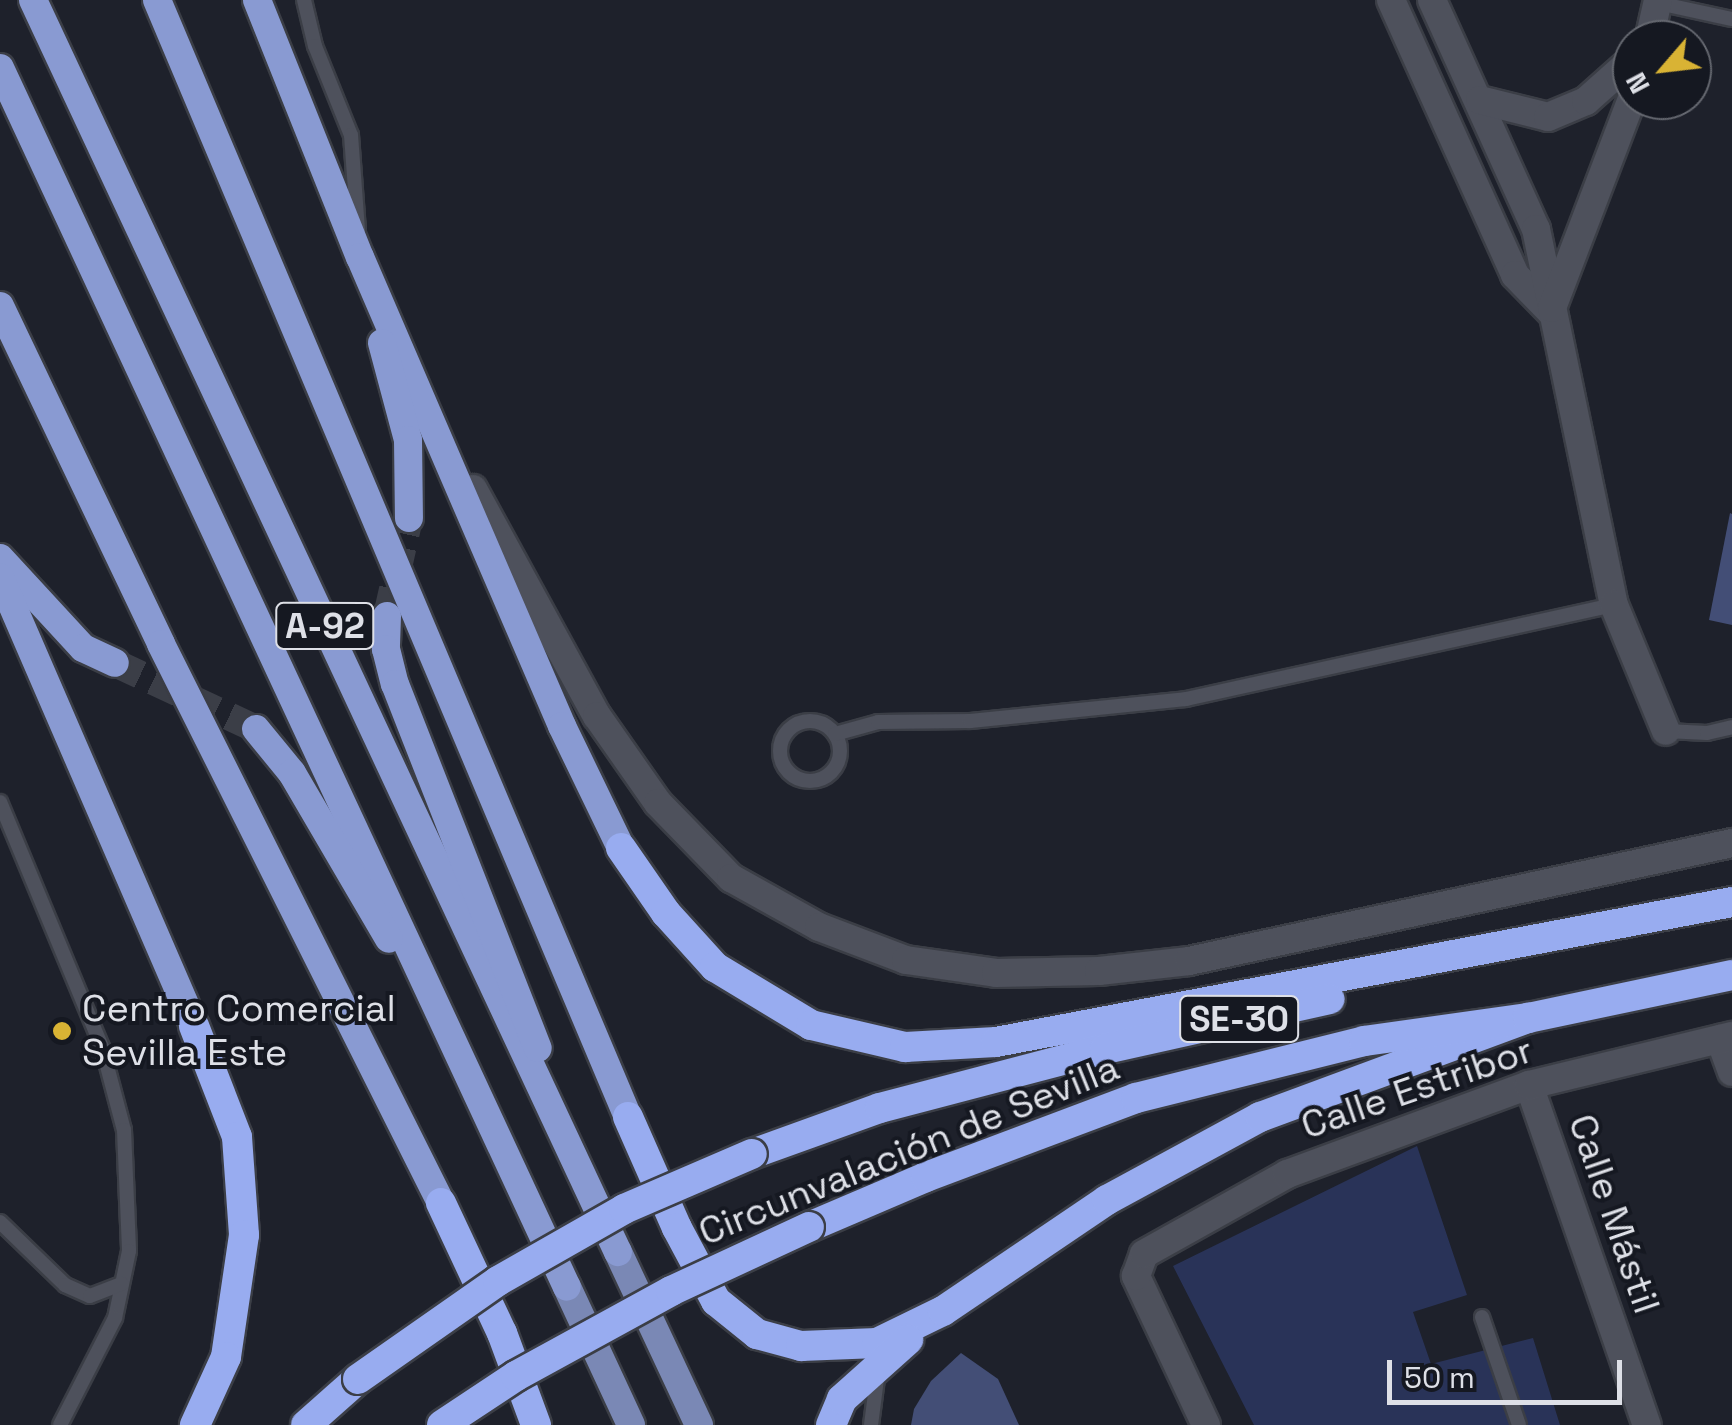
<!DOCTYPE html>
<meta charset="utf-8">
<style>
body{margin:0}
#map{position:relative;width:1732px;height:1425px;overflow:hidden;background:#1e212b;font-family:"Space Grotesk",sans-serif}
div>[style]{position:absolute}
.green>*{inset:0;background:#293358}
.building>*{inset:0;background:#434e76}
.trunk-tunnel>*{height:28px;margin-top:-14px;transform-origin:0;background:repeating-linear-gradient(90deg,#3b3e47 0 28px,transparent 0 42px)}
.roads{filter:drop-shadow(2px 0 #3b3e46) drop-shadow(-2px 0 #3b3e46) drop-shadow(0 2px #3b3e46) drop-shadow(0 -2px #3b3e46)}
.service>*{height:14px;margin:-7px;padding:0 7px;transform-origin:7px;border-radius:7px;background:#4e515c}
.service>.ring{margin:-7px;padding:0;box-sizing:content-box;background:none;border:14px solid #4e515c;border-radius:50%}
.minor>*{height:28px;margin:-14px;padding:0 14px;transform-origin:14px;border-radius:14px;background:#4e515c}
.primary>*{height:28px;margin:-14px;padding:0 14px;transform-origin:14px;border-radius:14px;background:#7a88b5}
.trunk>*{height:28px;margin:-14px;padding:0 14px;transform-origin:14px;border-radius:14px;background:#899ad2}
.motorway>*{height:30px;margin:-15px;padding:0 15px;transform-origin:15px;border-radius:15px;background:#98acf0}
.bridges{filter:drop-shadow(2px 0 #3b3e46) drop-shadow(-2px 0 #3b3e46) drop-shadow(0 2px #3b3e46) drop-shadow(0 -2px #3b3e46)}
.motorway-bridge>*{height:30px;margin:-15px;padding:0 15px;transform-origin:15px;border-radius:15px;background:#98acf0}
.dots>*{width:28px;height:28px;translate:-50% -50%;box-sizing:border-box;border:5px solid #151821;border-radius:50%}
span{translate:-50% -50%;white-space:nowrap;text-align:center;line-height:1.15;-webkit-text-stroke:8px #151821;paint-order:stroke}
.shield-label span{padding:2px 8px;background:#151821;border:2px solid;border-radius:8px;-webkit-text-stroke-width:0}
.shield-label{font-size:35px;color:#dee0e7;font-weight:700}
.poi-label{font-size:38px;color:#dee0e7}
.left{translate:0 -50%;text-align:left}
.street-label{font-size:38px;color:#dee0e7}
.north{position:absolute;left:1612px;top:20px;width:100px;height:100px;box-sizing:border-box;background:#151821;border:2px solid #656870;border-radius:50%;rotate:242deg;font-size:28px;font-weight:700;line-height:40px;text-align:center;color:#dee0e7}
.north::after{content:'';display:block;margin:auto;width:35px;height:45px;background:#d9b334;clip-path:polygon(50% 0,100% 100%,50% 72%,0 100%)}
.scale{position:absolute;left:1387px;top:1360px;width:235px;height:45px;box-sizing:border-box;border:5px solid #dee0e7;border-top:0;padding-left:12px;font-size:30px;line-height:35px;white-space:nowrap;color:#dee0e7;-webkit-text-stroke:8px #151821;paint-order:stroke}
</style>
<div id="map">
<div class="green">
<i style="clip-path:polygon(1417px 1146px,1467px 1295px,1413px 1312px,1431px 1364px,1533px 1338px,1560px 1425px,1254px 1425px,1173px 1266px)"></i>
</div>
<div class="building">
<i style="clip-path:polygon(1730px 513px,1732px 514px,1732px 625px,1709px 620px)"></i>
<i style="clip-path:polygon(961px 1353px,998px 1379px,1019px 1425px,911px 1425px,914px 1409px,931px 1381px)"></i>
</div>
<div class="trunk-tunnel">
<i style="left:387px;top:616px;width:100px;rotate:-77.3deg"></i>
<i style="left:115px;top:663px;width:156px;rotate:25.1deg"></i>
</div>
<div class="roads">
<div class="service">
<i style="left:304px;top:0;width:47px;rotate:76.6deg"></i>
<i style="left:315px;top:46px;width:96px;rotate:68deg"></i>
<i style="left:351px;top:135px;width:96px;rotate:85.8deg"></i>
<i style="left:1658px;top:3px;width:76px;rotate:12.2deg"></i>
<i class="ring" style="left:780px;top:721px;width:46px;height:46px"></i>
<i style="left:1666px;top:731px;width:41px;rotate:2.8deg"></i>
<i style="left:1707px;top:733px;width:26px;rotate:-13deg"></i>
<i style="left:835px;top:734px;width:45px;rotate:-15.6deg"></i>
<i style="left:878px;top:722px;width:92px;rotate:-0.6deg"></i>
<i style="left:970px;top:721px;width:217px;rotate:-5.8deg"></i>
<i style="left:1186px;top:699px;width:438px;rotate:-12.4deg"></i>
<i style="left:0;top:802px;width:265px;rotate:67.4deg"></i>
<i style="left:102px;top:1047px;width:86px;rotate:75.2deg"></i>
<i style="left:124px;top:1130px;width:121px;rotate:87.6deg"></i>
<i style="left:129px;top:1251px;width:68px;rotate:101.8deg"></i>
<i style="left:115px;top:1318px;width:120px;rotate:117.2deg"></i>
<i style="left:0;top:1222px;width:91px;rotate:44.1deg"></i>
<i style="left:65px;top:1285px;width:27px;rotate:24deg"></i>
<i style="left:90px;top:1296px;width:34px;rotate:-21deg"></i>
<i style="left:1482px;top:1317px;width:114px;rotate:71.1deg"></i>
<i style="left:871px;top:1425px;width:54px;rotate:-82.6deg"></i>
</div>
<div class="minor">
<i style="left:1391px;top:0;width:302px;rotate:65.7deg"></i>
<i style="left:1515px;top:275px;width:52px;rotate:45.8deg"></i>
<i style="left:1432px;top:0;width:252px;rotate:65.6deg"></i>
<i style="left:1536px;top:229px;width:384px;rotate:78.3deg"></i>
<i style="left:1614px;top:605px;width:136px;rotate:67.6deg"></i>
<i style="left:1649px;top:40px;width:41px;rotate:-77.3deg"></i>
<i style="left:1480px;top:100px;width:70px;rotate:14deg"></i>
<i style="left:1548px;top:117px;width:41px;rotate:-22.8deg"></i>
<i style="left:1586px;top:101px;width:62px;rotate:-41.7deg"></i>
<i style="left:1552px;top:308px;width:224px;rotate:-69.1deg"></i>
<i style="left:473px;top:489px;width:259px;rotate:61.4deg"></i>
<i style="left:597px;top:716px;width:106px;rotate:55deg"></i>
<i style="left:658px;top:803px;width:105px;rotate:45.8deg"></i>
<i style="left:731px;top:878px;width:101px;rotate:29.1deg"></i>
<i style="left:819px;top:927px;width:93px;rotate:20.8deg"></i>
<i style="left:906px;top:960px;width:91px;rotate:8.2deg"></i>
<i style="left:996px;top:973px;width:103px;rotate:-1.1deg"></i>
<i style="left:1099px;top:971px;width:91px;rotate:-6.3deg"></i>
<i style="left:1189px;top:961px;width:556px;rotate:-12.26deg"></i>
<i style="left:1720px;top:1039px;width:35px;rotate:70deg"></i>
<i style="left:1529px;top:1085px;width:360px;rotate:70.9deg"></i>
<i style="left:1206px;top:1425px;width:165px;rotate:-115.2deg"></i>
<i style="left:1136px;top:1276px;width:23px;rotate:-70deg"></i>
<i style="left:1144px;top:1254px;width:164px;rotate:-29.2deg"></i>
<i style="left:1287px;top:1174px;width:258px;rotate:-20.2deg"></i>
<i style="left:1529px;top:1085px;width:209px;rotate:-13.6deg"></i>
</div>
<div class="primary">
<i style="left:618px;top:1252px;width:191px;rotate:64.9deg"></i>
<i style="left:567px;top:1287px;width:152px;rotate:65.1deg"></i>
</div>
<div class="trunk">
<i style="left:33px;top:0;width:1382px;rotate:64.96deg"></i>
<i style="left:157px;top:0;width:1212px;rotate:67.14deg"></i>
<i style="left:257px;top:0;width:277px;rotate:68.2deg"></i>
<i style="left:360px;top:257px;width:511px;rotate:66.7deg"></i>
<i style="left:562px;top:726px;width:136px;rotate:64.2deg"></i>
<i style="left:0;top:68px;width:1344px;rotate:65.06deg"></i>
<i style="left:0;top:306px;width:374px;rotate:64.5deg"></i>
<i style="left:161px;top:644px;width:625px;rotate:63.39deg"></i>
<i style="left:382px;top:343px;width:100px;rotate:75deg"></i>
<i style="left:408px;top:440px;width:78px;rotate:89.3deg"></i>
<i style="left:0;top:558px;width:122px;rotate:47.3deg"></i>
<i style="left:83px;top:648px;width:35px;rotate:25deg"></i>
<i style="left:0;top:577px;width:489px;rotate:66.6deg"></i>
<i style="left:387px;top:616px;width:33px;rotate:92deg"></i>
<i style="left:386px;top:649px;width:36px;rotate:76deg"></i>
<i style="left:395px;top:684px;width:391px;rotate:68.6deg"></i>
<i style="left:256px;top:729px;width:57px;rotate:50.7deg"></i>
<i style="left:292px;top:773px;width:192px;rotate:59.7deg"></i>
</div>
<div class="motorway">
<i style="left:621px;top:848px;width:79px;rotate:55.3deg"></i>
<i style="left:666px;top:913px;width:73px;rotate:47.8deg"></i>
<i style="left:715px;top:967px;width:112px;rotate:31.1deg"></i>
<i style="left:811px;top:1025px;width:97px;rotate:13.2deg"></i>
<i style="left:905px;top:1047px;width:91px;rotate:-3.1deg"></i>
<i style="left:996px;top:1042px;width:749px;rotate:-10.77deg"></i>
<i style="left:194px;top:1026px;width:119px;rotate:68.8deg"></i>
<i style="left:237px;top:1137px;width:98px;rotate:85.9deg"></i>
<i style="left:244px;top:1235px;width:123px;rotate:98.4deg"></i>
<i style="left:226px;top:1357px;width:75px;rotate:114.5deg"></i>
<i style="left:628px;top:1117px;width:121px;rotate:66.2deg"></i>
<i style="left:677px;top:1228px;width:83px;rotate:61.9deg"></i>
<i style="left:716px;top:1301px;width:53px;rotate:38.8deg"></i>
<i style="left:757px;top:1334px;width:46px;rotate:15.3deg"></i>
<i style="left:801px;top:1346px;width:76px;rotate:-2.3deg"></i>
<i style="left:877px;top:1343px;width:73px;rotate:-25.9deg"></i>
<i style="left:943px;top:1311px;width:198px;rotate:-34.1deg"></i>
<i style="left:1107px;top:1200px;width:174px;rotate:-28.5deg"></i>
<i style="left:1260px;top:1117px;width:286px;rotate:-20.3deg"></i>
<i style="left:752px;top:1154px;width:136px;rotate:-19.8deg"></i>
<i style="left:880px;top:1108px;width:233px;rotate:-14.7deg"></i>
<i style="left:1105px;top:1049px;width:230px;rotate:-12.5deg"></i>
<i style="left:441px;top:1203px;width:144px;rotate:64.9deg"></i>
<i style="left:502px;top:1333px;width:98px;rotate:69.7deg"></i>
<i style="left:809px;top:1227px;width:127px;rotate:-23.1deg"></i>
<i style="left:926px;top:1177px;width:224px;rotate:-20.6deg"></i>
<i style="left:1136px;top:1098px;width:235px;rotate:-14deg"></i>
<i style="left:1364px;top:1041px;width:166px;rotate:-8deg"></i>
<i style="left:1528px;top:1018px;width:208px;rotate:-11.9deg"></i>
<i style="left:306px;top:1425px;width:69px;rotate:-41.5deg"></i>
<i style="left:831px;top:1425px;width:28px;rotate:-67deg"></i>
<i style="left:842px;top:1399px;width:89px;rotate:-41.8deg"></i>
</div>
</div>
<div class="bridges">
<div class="motorway-bridge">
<i style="left:358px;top:1379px;width:171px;rotate:-35deg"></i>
<i style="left:498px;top:1281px;width:145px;rotate:-29.7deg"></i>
<i style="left:624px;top:1209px;width:139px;rotate:-23.3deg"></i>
<i style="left:442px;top:1425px;width:89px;rotate:-33.5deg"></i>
<i style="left:516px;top:1376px;width:177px;rotate:-28.7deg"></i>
<i style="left:671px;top:1291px;width:152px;rotate:-24.9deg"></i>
</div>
</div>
<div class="dots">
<i style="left:62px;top:1031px;background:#d9b334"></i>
</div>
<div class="shield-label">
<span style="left:325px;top:626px">A-92</span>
<span style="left:1239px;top:1019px">SE-30</span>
</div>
<div class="poi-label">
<span class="left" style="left:82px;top:1031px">Centro Comercial<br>Sevilla Este</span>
</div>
<div class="street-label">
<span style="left:1417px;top:1088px;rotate:-19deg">Calle Estribor</span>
<span style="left:909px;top:1150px;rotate:-22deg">Circunvalación de Sevilla</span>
<span style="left:1614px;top:1214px;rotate:71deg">Calle Mástil</span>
</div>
<div class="north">N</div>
<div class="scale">50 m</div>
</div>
